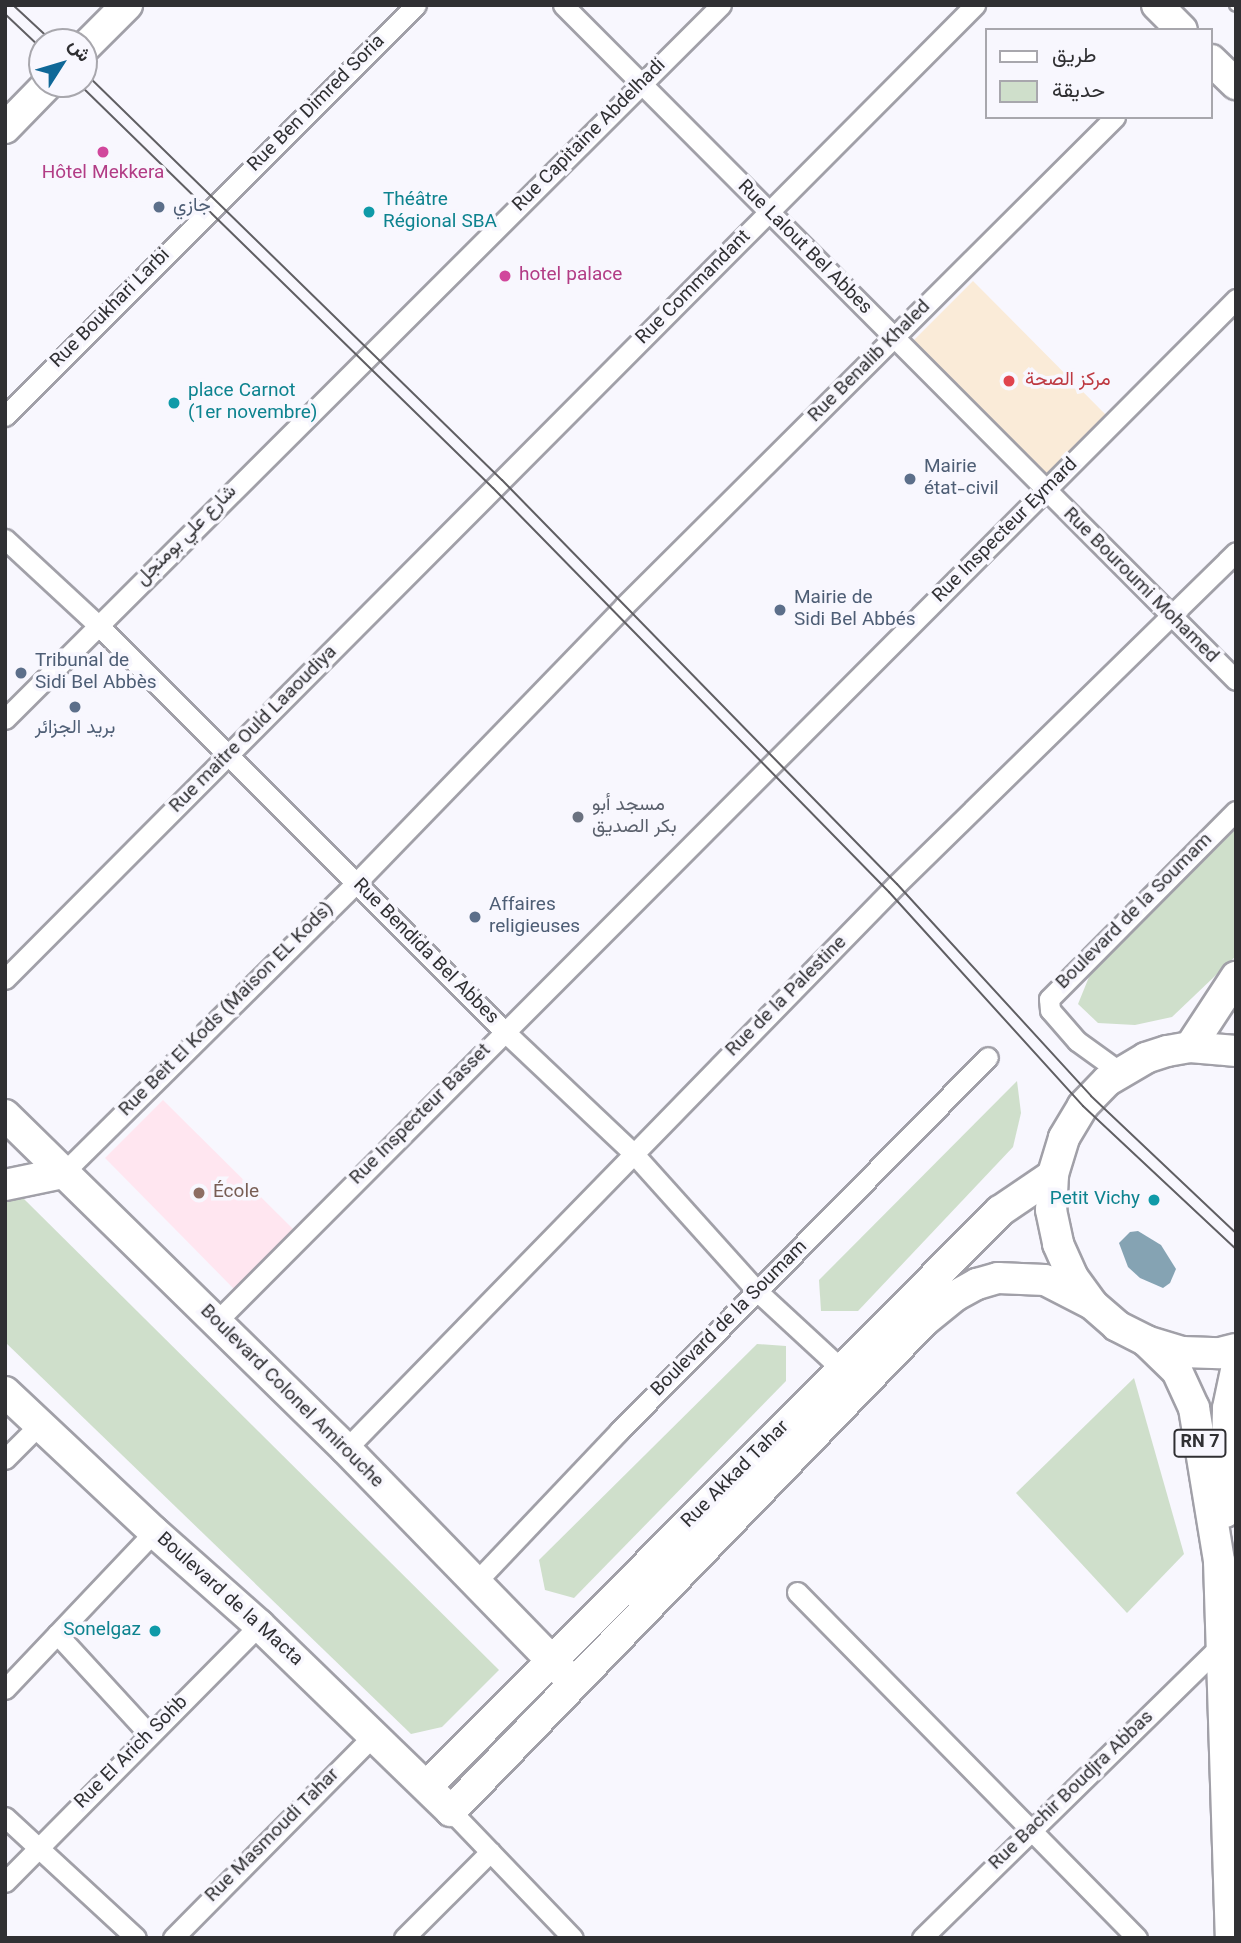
<!DOCTYPE html>
<meta charset="utf-8">
<style>
body{margin:0}
#map{position:relative;width:1241px;height:1943px;overflow:hidden;background:#f8f7fe;font-family:Georgia,Vazirmatn,serif}
div>[style]{position:absolute}
.education>*{inset:0;background:#ffe6f0}
.medical>*{inset:0;background:#faebd8}
.green>*{inset:0;background:#cfdfcb}
.water>*{inset:0;background:#85a3b3}
.roads{filter:drop-shadow(2px 0 #a1a0a8) drop-shadow(-2px 0 #a1a0a8) drop-shadow(0 2px #a1a0a8) drop-shadow(0 -2px #a1a0a8)}
.lane>*{height:10px;margin:-5px;padding:0 5px;transform-origin:5px;border-radius:5px;background:#fff}
.street>*{height:19px;margin:-9.5px;padding:0 9.5px;transform-origin:9.5px;border-radius:9.5px;background:#fff}
.primary>*{height:30px;margin:-15px;padding:0 15px;transform-origin:15px;border-radius:15px;background:#fff}
.tram>*{height:2px;margin:-1px;padding:0 1px;transform-origin:1px;border-radius:1px;background:#605f63}
.dots>*{width:19px;height:19px;translate:-50% -50%;box-sizing:border-box;border:4px solid #f8f7fe;border-radius:50%}
span{translate:-50% -50%;white-space:nowrap;text-align:center;line-height:1.15;-webkit-text-stroke:7px #f8f7fe;paint-order:stroke}
.shield-label span{padding:2px 5px;background:#f8f7fe;border:2px solid;border-radius:5px;-webkit-text-stroke-width:0}
.shield-label{font-size:18px;color:#303033;font-weight:700}
.street-label{font-size:19px;color:#303033}
.hotel-label{font-size:19px;color:#b23c85}
.left{translate:0 -50%;text-align:left}
.culture-label{font-size:19px;color:#0d838f}
.right{translate:-100% -50%;text-align:right}
.service-label{font-size:19px;color:#4e5e75}
.health-label{font-size:19px;color:#be3a42}
.worship-label{font-size:19px;color:#5b616d}
.education-label{font-size:19px;color:#785e54}
.frame{position:absolute;inset:0;border:7px solid #303033;pointer-events:none}
.legend{position:absolute;left:985px;top:28px;width:228px;height:91px;box-sizing:border-box;background:#f8f7fe;border:2px solid #a8a7ad;margin:0;padding:9px 12px;list-style:none;font-size:21px;color:#303033}
.legend li{display:flex;align-items:center;gap:14px;height:35px}
.legend b{width:35px;border:2px solid #a8a7ad}
.north{position:absolute;left:28px;top:28px;width:70px;height:70px;box-sizing:border-box;background:#f8f7fe;border:2px solid #a8a7ad;border-radius:50%;rotate:53deg;font-size:19px;font-weight:700;line-height:28px;text-align:center;color:#303033}
.north::after{content:'';display:block;margin:auto;width:24px;height:32px;background:#0f6898;clip-path:polygon(50% 0,100% 100%,50% 72%,0 100%)}
</style>
<div id="map">
<div class="education">
<i style="clip-path:polygon(163px 1100px,293px 1229px,235px 1290px,105px 1158px)"></i>
</div>
<div class="medical">
<i style="clip-path:polygon(973px 281px,1109px 418px,1044px 482px,910px 344px)"></i>
</div>
<div class="green">
<i style="clip-path:polygon(1236px 829px,1236px 956px,1172px 1017px,1135px 1025px,1098px 1023px,1078px 1004px,1091px 972px)"></i>
<i style="clip-path:polygon(1017px 1081px,1021px 1113px,1013px 1147px,858px 1311px,821px 1311px,819px 1280px)"></i>
<i style="clip-path:polygon(23px 1198px,499px 1670px,442px 1727px,411px 1734px,5px 1342px,5px 1199px)"></i>
<i style="clip-path:polygon(757px 1344px,786px 1346px,786px 1381px,574px 1598px,545px 1590px,539px 1560px)"></i>
<i style="clip-path:polygon(1134px 1378px,1184px 1554px,1127px 1613px,1016px 1493px)"></i>
</div>
<div class="water">
<i style="clip-path:polygon(1138px 1231px,1161px 1245px,1176px 1269px,1170px 1283px,1163px 1288px,1140px 1278px,1128px 1267px,1119px 1243px,1130px 1232px)"></i>
</div>
<div class="roads">
<div class="lane">
<i style="left:1235px;top:5px;width:1px;rotate:45deg"></i>
</div>
<div class="street">
<i style="left:563px;top:5px;width:953px;rotate:45.09deg"></i>
<i style="left:5px;top:416px;width:581px;rotate:-45deg"></i>
<i style="left:5px;top:539px;width:127px;rotate:42.8deg"></i>
<i style="left:98px;top:625px;width:574px;rotate:45deg"></i>
<i style="left:504px;top:1031px;width:176px;rotate:43.4deg"></i>
<i style="left:632px;top:1152px;width:188px;rotate:48deg"></i>
<i style="left:758px;top:1292px;width:124px;rotate:42.7deg"></i>
<i style="left:5px;top:719px;width:1011px;rotate:-44.92deg"></i>
<i style="left:5px;top:979px;width:1375px;rotate:-45.12deg"></i>
<i style="left:1120px;top:1072px;width:53px;rotate:-144.2deg"></i>
<i style="left:1077px;top:1041px;width:41px;rotate:-131.1deg"></i>
<i style="left:1050px;top:1010px;width:11px;rotate:-95deg"></i>
<i style="left:1049px;top:999px;width:265px;rotate:-45.2deg"></i>
<i style="left:63px;top:1173px;width:412px;rotate:-44.7deg"></i>
<i style="left:356px;top:883px;width:385px;rotate:-45.9deg"></i>
<i style="left:624px;top:606px;width:693px;rotate:-44.88deg"></i>
<i style="left:216px;top:1322px;width:1445px;rotate:-45.08deg"></i>
<i style="left:346px;top:1449px;width:789px;rotate:-45.72deg"></i>
<i style="left:897px;top:884px;width:474px;rotate:-44.4deg"></i>
<i style="left:5px;top:1459px;width:49px;rotate:-45deg"></i>
<i style="left:475px;top:1583px;width:209px;rotate:-46.5deg"></i>
<i style="left:619px;top:1431px;width:525px;rotate:-45.39deg"></i>
<i style="left:797px;top:1592px;width:485px;rotate:45.5deg"></i>
<i style="left:57px;top:1634px;width:137px;rotate:47.4deg"></i>
<i style="left:5px;top:1689px;width:216px;rotate:-46.5deg"></i>
<i style="left:451px;top:1811px;width:176px;rotate:46.2deg"></i>
<i style="left:5px;top:1817px;width:178px;rotate:42.7deg"></i>
<i style="left:5px;top:1882px;width:361px;rotate:-45.3deg"></i>
<i style="left:173px;top:1938px;width:286px;rotate:-45.3deg"></i>
<i style="left:404px;top:1938px;width:122px;rotate:-45deg"></i>
<i style="left:922px;top:1938px;width:423px;rotate:-44.4deg"></i>
</div>
<div class="primary">
<i style="left:1157px;top:5px;width:35px;rotate:45deg"></i>
<i style="left:84px;top:48px;width:61px;rotate:-45deg"></i>
<i style="left:1211px;top:60px;width:35px;rotate:44deg"></i>
<i style="left:5px;top:128px;width:62px;rotate:-45.7deg"></i>
<i style="left:1190px;top:1047px;width:84px;rotate:-56.7deg"></i>
<i style="left:1236px;top:1051px;width:46px;rotate:-175deg"></i>
<i style="left:1190px;top:1047px;width:23px;rotate:170deg"></i>
<i style="left:1167px;top:1051px;width:22px;rotate:162deg"></i>
<i style="left:1146px;top:1058px;width:45px;rotate:149.5deg"></i>
<i style="left:1107px;top:1081px;width:35px;rotate:134deg"></i>
<i style="left:1083px;top:1106px;width:37px;rotate:121deg"></i>
<i style="left:1064px;top:1138px;width:39px;rotate:107deg"></i>
<i style="left:1053px;top:1175px;width:35px;rotate:93deg"></i>
<i style="left:1051px;top:1210px;width:35px;rotate:78deg"></i>
<i style="left:1058px;top:1244px;width:35px;rotate:66deg"></i>
<i style="left:1072px;top:1276px;width:34px;rotate:54deg"></i>
<i style="left:1092px;top:1304px;width:33px;rotate:41deg"></i>
<i style="left:1117px;top:1326px;width:33px;rotate:27deg"></i>
<i style="left:1146px;top:1341px;width:38px;rotate:17deg"></i>
<i style="left:1182px;top:1352px;width:38px;rotate:2deg"></i>
<i style="left:1220px;top:1353px;width:16px;rotate:-14deg"></i>
<i style="left:5px;top:1115px;width:477px;rotate:44.4deg"></i>
<i style="left:346px;top:1449px;width:315px;rotate:45.8deg"></i>
<i style="left:5px;top:1185px;width:59px;rotate:-11.7deg"></i>
<i style="left:1146px;top:1341px;width:43px;rotate:44.1deg"></i>
<i style="left:1177px;top:1371px;width:41px;rotate:65.3deg"></i>
<i style="left:1194px;top:1408px;width:155px;rotate:80.7deg"></i>
<i style="left:1219px;top:1561px;width:377px;rotate:88.2deg"></i>
<i style="left:5px;top:1392px;width:204px;rotate:43.2deg"></i>
<i style="left:154px;top:1532px;width:140px;rotate:41.5deg"></i>
<i style="left:259px;top:1625px;width:267px;rotate:44.1deg"></i>
<i style="left:451px;top:1811px;width:681px;rotate:-46.01deg"></i>
<i style="left:924px;top:1321px;width:40px;rotate:-39deg"></i>
<i style="left:955px;top:1296px;width:25px;rotate:-29deg"></i>
<i style="left:977px;top:1284px;width:22px;rotate:-16deg"></i>
<i style="left:998px;top:1278px;width:47px;rotate:2.4deg"></i>
<i style="left:1045px;top:1280px;width:53px;rotate:27.1deg"></i>
<i style="left:1225px;top:1512px;width:104px;rotate:-88.3deg"></i>
<i style="left:1228px;top:1408px;width:40px;rotate:-78deg"></i>
<i style="left:427px;top:1786px;width:812px;rotate:-45.1deg"></i>
<i style="left:1000px;top:1211px;width:64px;rotate:-34.2deg"></i>
</div>
</div>
<div class="tram">
<i style="left:13px;top:5px;width:54px;rotate:42.8deg"></i>
<i style="left:5px;top:14px;width:51px;rotate:43.4deg"></i>
<i style="left:84px;top:72px;width:584px;rotate:44.31deg"></i>
<i style="left:502px;top:480px;width:565px;rotate:45.65deg"></i>
<i style="left:897px;top:884px;width:287px;rotate:47.5deg"></i>
<i style="left:1091px;top:1096px;width:199px;rotate:43.4deg"></i>
<i style="left:79px;top:84px;width:578px;rotate:44.3deg"></i>
<i style="left:493px;top:488px;width:566px;rotate:45.57deg"></i>
<i style="left:889px;top:892px;width:289px;rotate:47.8deg"></i>
<i style="left:1083px;top:1106px;width:209px;rotate:43.1deg"></i>
</div>
<div class="dots">
<i style="left:103px;top:152px;background:#d1479c"></i>
<i style="left:159px;top:207px;background:#5c6f8a"></i>
<i style="left:369px;top:212px;background:#0f9aa8"></i>
<i style="left:505px;top:276px;background:#d1479c"></i>
<i style="left:1009px;top:381px;background:#e0444e"></i>
<i style="left:174px;top:403px;background:#0f9aa8"></i>
<i style="left:910px;top:479px;background:#5c6f8a"></i>
<i style="left:780px;top:610px;background:#5c6f8a"></i>
<i style="left:21px;top:673px;background:#5c6f8a"></i>
<i style="left:75px;top:707px;background:#5c6f8a"></i>
<i style="left:578px;top:817px;background:#6b7280"></i>
<i style="left:475px;top:917px;background:#5c6f8a"></i>
<i style="left:199px;top:1193px;background:#8d6e63"></i>
<i style="left:1154px;top:1200px;background:#0f9aa8"></i>
<i style="left:155px;top:1631px;background:#0f9aa8"></i>
</div>
<div class="shield-label">
<span style="left:1200px;top:1443px">RN 7</span>
</div>
<div class="street-label">
<span style="left:317px;top:104px;rotate:-45deg">Rue Ben Dimred Soria</span>
<span style="left:590px;top:136px;rotate:-45deg">Rue Capitaine Abdelhadi</span>
<span style="left:804px;top:248px;rotate:45deg">Rue Lalout Bel Abbes</span>
<span style="left:694px;top:288px;rotate:-45deg">Rue Commandant</span>
<span style="left:111px;top:309px;rotate:-45deg">Rue Boukhari Larbi</span>
<span style="left:870px;top:362px;rotate:-45deg">Rue Benalib Khaled</span>
<span style="left:1006px;top:531px;rotate:-45deg">Rue Inspecteur Eymard</span>
<span style="left:187px;top:536px;rotate:-45deg">شارع علي بومنجل</span>
<span style="left:1140px;top:586px;rotate:45deg">Rue Bouroumi Mohamed</span>
<span style="left:254px;top:730px;rotate:-45deg">Rue maitre Ould Laaoudiya</span>
<span style="left:1135px;top:912px;rotate:-45deg">Boulevard de la Soumam</span>
<span style="left:425px;top:952px;rotate:45deg">Rue Bendida Bel Abbes</span>
<span style="left:787px;top:997px;rotate:-45deg">Rue de la Palestine</span>
<span style="left:227px;top:1010px;rotate:-45deg">Rue Beit El Kods (Maison EL Kods)</span>
<span style="left:421px;top:1115px;rotate:-45deg">Rue Inspecteur Basset</span>
<span style="left:730px;top:1319px;rotate:-45deg">Boulevard de la Soumam</span>
<span style="left:291px;top:1397px;rotate:45deg">Boulevard Colonel Amirouche</span>
<span style="left:736px;top:1475px;rotate:-45deg">Rue Akkad Tahar</span>
<span style="left:229px;top:1600px;rotate:42deg">Boulevard de la Macta</span>
<span style="left:132px;top:1753px;rotate:-45deg">Rue El Arich Sohb</span>
<span style="left:1072px;top:1791px;rotate:-44deg">Rue Bachir Boudjra Abbas</span>
<span style="left:273px;top:1836px;rotate:-45deg">Rue Masmoudi Tahar</span>
</div>
<div class="hotel-label">
<span style="left:103px;top:174px">Hôtel Mekkera</span>
<span class="left" style="left:519px;top:276px">hotel palace</span>
</div>
<div class="culture-label">
<span class="left" style="left:383px;top:212px">Théâtre<br>Régional SBA</span>
<span class="left" style="left:188px;top:403px">place Carnot<br>(1er novembre)</span>
<span class="right" style="left:1140px;top:1200px">Petit Vichy</span>
<span class="right" style="left:141px;top:1631px">Sonelgaz</span>
</div>
<div class="service-label">
<span class="left" style="left:173px;top:207px">جازي</span>
<span class="left" style="left:924px;top:479px">Mairie<br>état-civil</span>
<span class="left" style="left:794px;top:610px">Mairie de<br>Sidi Bel Abbés</span>
<span class="left" style="left:35px;top:673px">Tribunal de<br>Sidi Bel Abbès</span>
<span style="left:75px;top:729px">بريد الجزائر</span>
<span class="left" style="left:489px;top:917px">Affaires<br>religieuses</span>
</div>
<div class="health-label">
<span class="left" style="left:1025px;top:381px">مركز الصحة</span>
</div>
<div class="worship-label">
<span class="left" style="left:592px;top:817px">مسجد أبو<br>بكر الصديق</span>
</div>
<div class="education-label">
<span class="left" style="left:213px;top:1193px">École</span>
</div>
<div class="frame"></div>
<ul class="legend">
<li><b style="height:9px;background:#fff"></b>طريق</li>
<li><b style="height:19px;background:#cfdfcb"></b>حديقة</li>
</ul>
<div class="north">ش</div>
</div>
